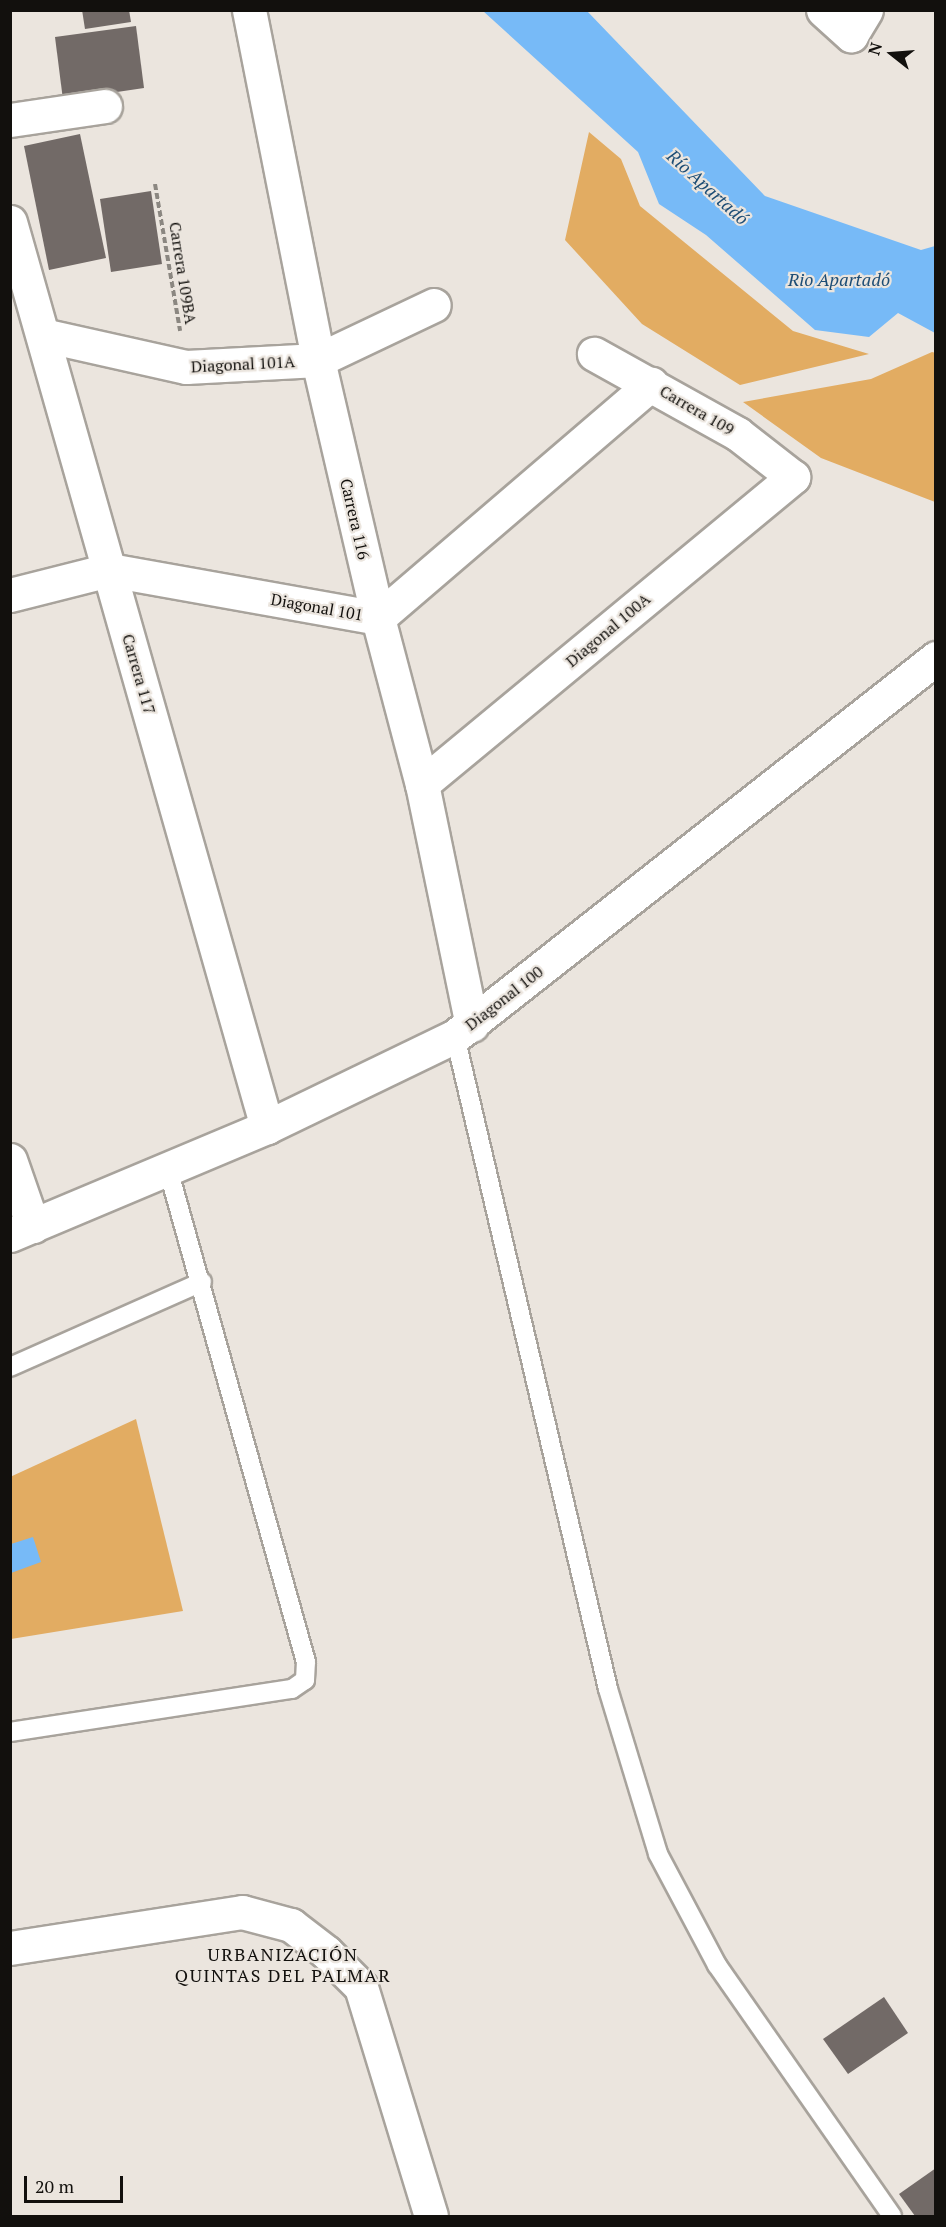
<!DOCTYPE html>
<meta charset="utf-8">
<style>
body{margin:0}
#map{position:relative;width:946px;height:2227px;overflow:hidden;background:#ebe5de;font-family:"PT Serif",serif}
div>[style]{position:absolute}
.green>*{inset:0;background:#e2ac62}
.water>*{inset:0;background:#77baf7}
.building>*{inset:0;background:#726a67}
.path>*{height:4px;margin-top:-2px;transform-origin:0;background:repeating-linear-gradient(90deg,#8b8781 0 6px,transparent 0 9px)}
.roads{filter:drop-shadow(2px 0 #a8a39c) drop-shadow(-2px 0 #a8a39c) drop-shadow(0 2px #a8a39c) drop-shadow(0 -2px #a8a39c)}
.lane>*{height:18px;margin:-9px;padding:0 9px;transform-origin:9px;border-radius:9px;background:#fff}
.street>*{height:33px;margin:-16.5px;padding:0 16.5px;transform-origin:16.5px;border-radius:16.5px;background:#fff}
span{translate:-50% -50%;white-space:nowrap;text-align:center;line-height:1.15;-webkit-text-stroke:4.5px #ebe5de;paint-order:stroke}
.street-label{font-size:16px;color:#12100d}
.water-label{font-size:18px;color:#1d4d75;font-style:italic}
.neighbourhood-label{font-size:18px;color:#12100d;letter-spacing:1.5px}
.frame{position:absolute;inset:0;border:12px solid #12100d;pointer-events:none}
.north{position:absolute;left:862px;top:24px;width:60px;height:60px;-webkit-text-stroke:4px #ebe5de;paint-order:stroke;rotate:287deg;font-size:16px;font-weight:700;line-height:24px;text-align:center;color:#12100d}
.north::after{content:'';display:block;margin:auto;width:21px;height:27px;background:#12100d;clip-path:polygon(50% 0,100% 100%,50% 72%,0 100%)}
.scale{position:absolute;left:24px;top:2176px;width:99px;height:27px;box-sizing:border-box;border:3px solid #12100d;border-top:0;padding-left:8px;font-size:18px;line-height:21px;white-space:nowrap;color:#12100d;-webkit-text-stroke:4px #ebe5de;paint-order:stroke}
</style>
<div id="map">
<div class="green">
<i style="clip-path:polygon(589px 132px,621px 159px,640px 206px,793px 331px,869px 354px,740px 385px,642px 324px,565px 240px)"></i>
<i style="clip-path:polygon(932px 352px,936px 353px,935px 502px,821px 458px,743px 402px,871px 379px)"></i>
<i style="clip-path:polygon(136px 1419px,183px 1611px,11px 1639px,10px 1477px)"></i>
</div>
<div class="water">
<i style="clip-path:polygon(483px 11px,587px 11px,765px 196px,921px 250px,935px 246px,935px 333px,898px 313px,869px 337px,815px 330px,706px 235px,659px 204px,638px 152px)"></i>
<i style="clip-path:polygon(33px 1537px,41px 1562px,11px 1573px,11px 1544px)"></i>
</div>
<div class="building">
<i style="clip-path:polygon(82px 10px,129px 10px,131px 22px,85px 29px)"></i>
<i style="clip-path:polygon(136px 26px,144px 88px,63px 100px,55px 37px)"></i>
<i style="clip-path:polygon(80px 134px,106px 258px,49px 270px,24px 146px)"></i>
<i style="clip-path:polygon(151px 191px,162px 264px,111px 272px,100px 199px)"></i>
<i style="clip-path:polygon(884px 1997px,908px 2033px,848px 2074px,823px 2039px)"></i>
<i style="clip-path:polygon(936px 2168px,936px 2216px,915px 2216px,899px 2194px)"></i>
</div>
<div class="path">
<i style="left:155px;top:184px;width:149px;rotate:80.3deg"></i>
</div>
<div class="roads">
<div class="lane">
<i style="left:455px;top:1036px;width:671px;rotate:76.81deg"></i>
<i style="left:608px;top:1689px;width:172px;rotate:73.1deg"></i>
<i style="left:658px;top:1854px;width:126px;rotate:62deg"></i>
<i style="left:717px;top:1965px;width:306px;rotate:55.1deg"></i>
<i style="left:10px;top:1367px;width:210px;rotate:-23.9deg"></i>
<i style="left:10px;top:1732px;width:285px;rotate:-8.7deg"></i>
<i style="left:292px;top:1689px;width:16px;rotate:-35deg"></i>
<i style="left:305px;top:1680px;width:18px;rotate:-87deg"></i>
<i style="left:306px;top:1662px;width:512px;rotate:-105.64deg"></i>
</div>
<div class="street">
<i style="left:249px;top:10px;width:357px;rotate:78.8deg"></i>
<i style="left:318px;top:360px;width:265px;rotate:76.9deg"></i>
<i style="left:378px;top:618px;width:172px;rotate:75.2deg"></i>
<i style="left:422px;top:784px;width:246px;rotate:78.3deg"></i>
<i style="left:823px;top:10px;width:38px;rotate:42deg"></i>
<i style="left:851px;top:35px;width:29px;rotate:-59deg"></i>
<i style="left:10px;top:120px;width:96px;rotate:-8.4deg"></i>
<i style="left:10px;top:222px;width:941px;rotate:74.15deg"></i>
<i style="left:43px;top:335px;width:147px;rotate:12.6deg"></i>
<i style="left:186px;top:367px;width:132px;rotate:-3deg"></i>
<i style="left:318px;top:360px;width:128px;rotate:-25.4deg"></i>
<i style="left:10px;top:595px;width:102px;rotate:-14.2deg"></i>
<i style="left:109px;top:570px;width:273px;rotate:10.1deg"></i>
<i style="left:378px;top:618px;width:360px;rotate:-40.6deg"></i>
<i style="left:422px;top:784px;width:482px;rotate:-39.6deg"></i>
<i style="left:793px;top:477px;width:70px;rotate:-142deg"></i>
<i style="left:738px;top:434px;width:165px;rotate:-150.9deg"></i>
<i style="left:10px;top:1160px;width:70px;rotate:70.8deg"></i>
<i style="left:10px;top:1235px;width:279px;rotate:-22.8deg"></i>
<i style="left:267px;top:1127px;width:209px;rotate:-25.8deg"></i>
<i style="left:455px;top:1036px;width:612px;rotate:-38.16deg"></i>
<i style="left:10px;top:1948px;width:235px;rotate:-8.8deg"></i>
<i style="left:242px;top:1912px;width:51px;rotate:14.9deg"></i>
<i style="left:291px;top:1925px;width:44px;rotate:37.6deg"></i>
<i style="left:326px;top:1952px;width:49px;rotate:45deg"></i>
<i style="left:361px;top:1987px;width:239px;rotate:73deg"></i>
</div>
</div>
<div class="street-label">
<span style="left:183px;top:273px;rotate:81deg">Carrera 109BA</span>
<span style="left:243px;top:364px;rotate:-3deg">Diagonal 101A</span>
<span style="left:697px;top:410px;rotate:30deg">Carrera 109</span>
<span style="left:355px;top:519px;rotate:77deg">Carrera 116</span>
<span style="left:317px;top:607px;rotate:10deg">Diagonal 101</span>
<span style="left:608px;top:630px;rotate:-40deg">Diagonal 100A</span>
<span style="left:139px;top:674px;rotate:74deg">Carrera 117</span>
<span style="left:504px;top:998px;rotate:-38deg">Diagonal 100</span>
</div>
<div class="water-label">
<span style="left:708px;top:187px;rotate:42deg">Río Apartadó</span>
<span style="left:839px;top:279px">Rio Apartadó</span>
</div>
<div class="neighbourhood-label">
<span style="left:283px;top:1965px">URBANIZACIÓN<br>QUINTAS DEL PALMAR</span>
</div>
<div class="frame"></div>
<div class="north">N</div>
<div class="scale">20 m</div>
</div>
